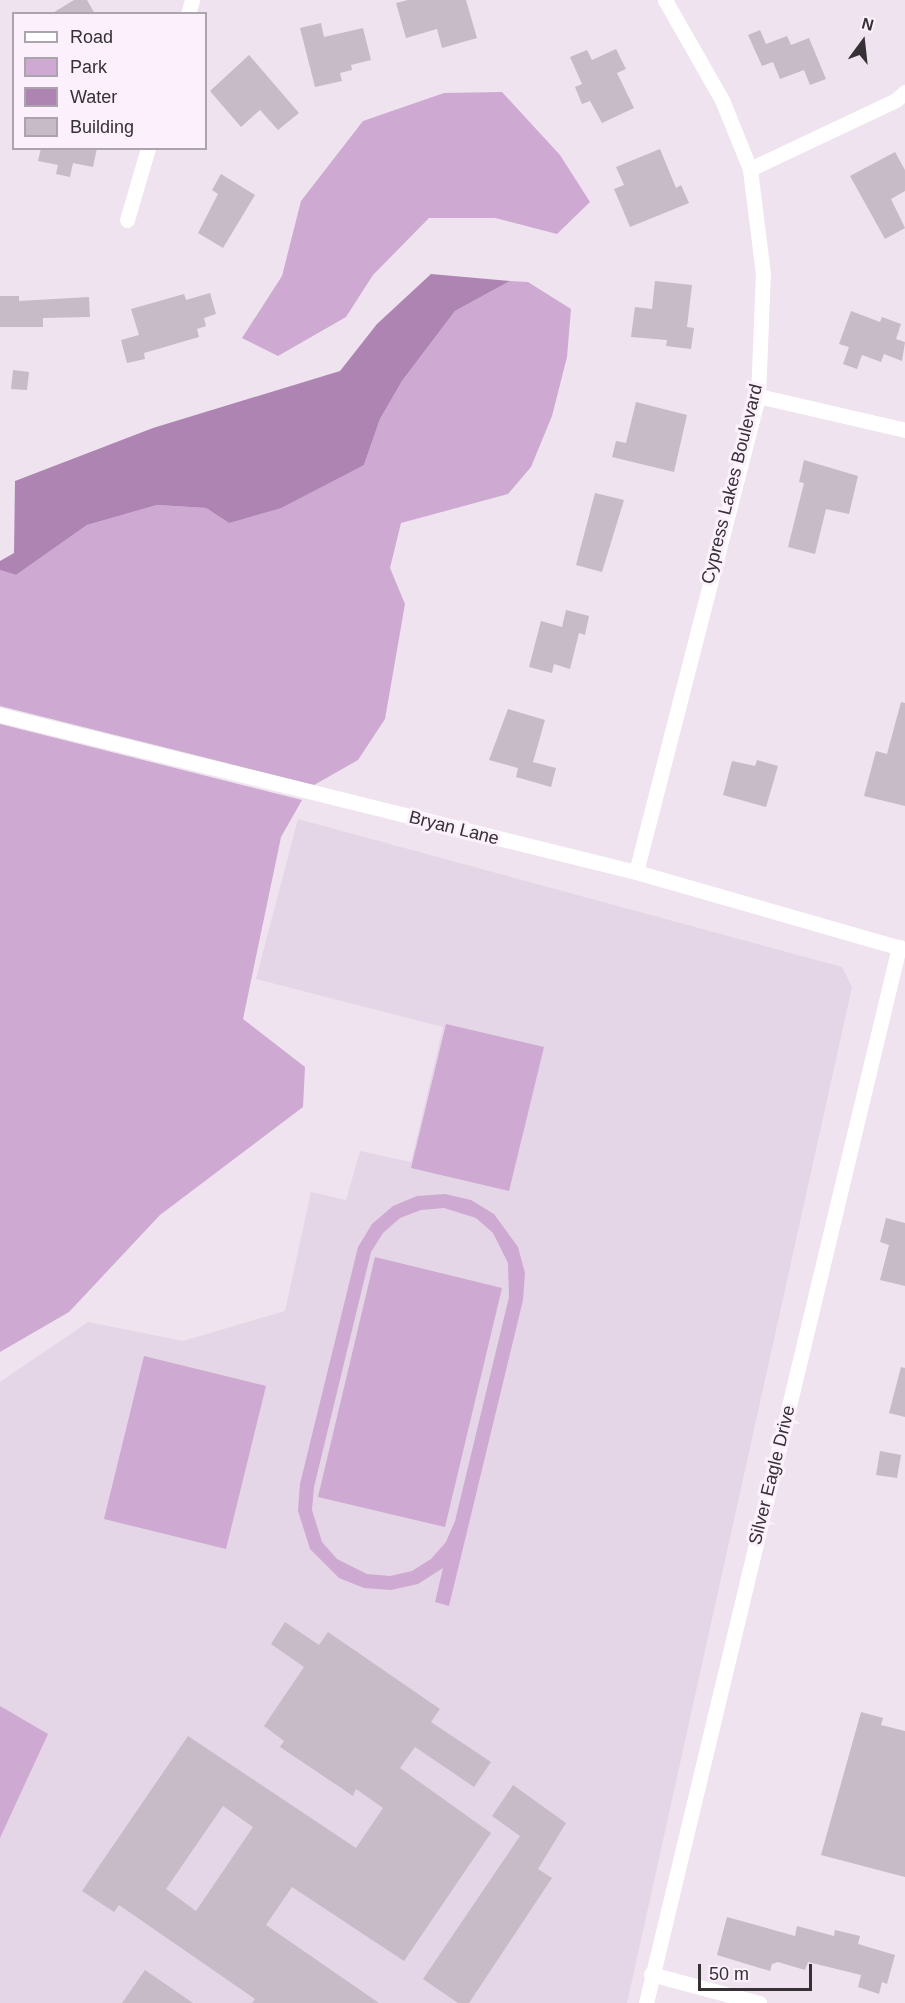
<!DOCTYPE html>
<style>
body{margin:0}
#map{position:relative;width:905px;height:2003px;overflow:hidden;background:#eee3ef;font-family:Helvetica,sans-serif}
div>[style]{position:absolute}
.built>*{inset:0;background:#e5d6e7}
.green>*{inset:0;background:#cea9d1}
.water>*{inset:0;background:#ae85b2}
.building>*{inset:0;background:#c6bbc7}
.minor>*{height:15px;margin:-7.5px;padding:0 7.5px;transform-origin:7.5px;border-radius:7.5px;background:#fff}
span{translate:-50% -50%;white-space:nowrap;text-align:center;line-height:1.15;-webkit-text-stroke:6px #fbf0fc;paint-order:stroke}
.street-label{font-size:18px;color:#353135}
.legend{position:absolute;left:12px;top:12px;width:195px;height:138px;box-sizing:border-box;background:#fbf0fc;border:2px solid #aca4ac;margin:0;padding:8px 10px;list-style:none;font-size:18px;color:#353135}
.legend li{display:flex;align-items:center;gap:12px;height:30px}
.legend b{width:30px;border:2px solid #aca4ac}
.north{position:absolute;left:833px;top:12px;width:60px;height:60px;-webkit-text-stroke:4px #fbf0fc;paint-order:stroke;rotate:15deg;font-size:16px;font-weight:700;line-height:24px;text-align:center;color:#353135}
.north::after{content:'';display:block;margin:auto;width:21px;height:27px;background:#353135;clip-path:polygon(50% 0,100% 100%,50% 72%,0 100%)}
.scale{position:absolute;left:698px;top:1964px;width:114px;height:27px;box-sizing:border-box;border:3px solid #353135;border-top:0;padding-left:8px;font-size:18px;line-height:21px;white-space:nowrap;color:#353135;-webkit-text-stroke:4px #fbf0fc;paint-order:stroke}
</style>
<div id="map">
<div class="built">
<i style="clip-path:polygon(298px 819px,842px 967px,852px 987px,627px 2003px,0 2003px,0 1382px,88px 1322px,183px 1341px,285px 1311px,311px 1192px,346px 1200px,360px 1151px,411px 1162px,443px 1027px,256px 979px)"></i>
</div>
<div class="green">
<i style="clip-path:polygon(502px 92px,560px 155px,590px 202px,557px 234px,495px 218px,429px 218px,373px 275px,346px 317px,278px 356px,242px 338px,282px 276px,301px 201px,363px 121px,444px 93px)"></i>
<i style="clip-path:polygon(510px 281px,528px 282px,571px 309px,567px 357px,552px 416px,531px 467px,508px 494px,401px 523px,390px 568px,405px 604px,385px 719px,358px 760px,314px 785px,0 706px,0 570px,16px 575px,87px 525px,157px 505px,206px 508px,229px 523px,364px 465px,380px 419px,402px 381px,455px 311px)"></i>
<i style="clip-path:polygon(0 724px,302px 800px,281px 837px,243px 1019px,305px 1067px,303px 1107px,160px 1215px,69px 1312px,0 1352px)"></i>
<i style="clip-path:polygon(446px 1024px,544px 1047px,509px 1191px,411px 1168px)"></i>
<i style="clip-path:polygon(evenodd,445px 1194px,471px 1200px,494px 1214px,518px 1247px,525px 1273px,523px 1300px,449px 1606px,435px 1602px,443px 1568px,418px 1584px,391px 1590px,364px 1588px,339px 1578px,310px 1549px,298px 1511px,300px 1484px,358px 1247px,372px 1224px,393px 1206px,417px 1196px,445px 1194px,444px 1208px,476px 1218px,493px 1233px,508px 1263px,509px 1297px,455px 1521px,446px 1542px,431px 1559px,412px 1571px,390px 1576px,367px 1574px,337px 1559px,322px 1542px,312px 1510px,314px 1487px,371px 1252px,383px 1233px,400px 1218px,421px 1210px,444px 1208px)"></i>
<i style="clip-path:polygon(375px 1257px,502px 1288px,445px 1527px,318px 1497px)"></i>
<i style="clip-path:polygon(144px 1356px,266px 1386px,226px 1549px,104px 1519px)"></i>
<i style="clip-path:polygon(0 1706px,48px 1734px,0 1838px)"></i>
</div>
<div class="water">
<i style="clip-path:polygon(431px 274px,510px 281px,455px 311px,402px 381px,380px 419px,364px 465px,281px 508px,229px 523px,206px 508px,157px 505px,87px 525px,16px 575px,0 570px,0 561px,14px 553px,15px 481px,153px 428px,340px 371px,377px 324px)"></i>
</div>
<div class="building">
<i style="clip-path:polygon(74px 0,87px 0,95px 14px,51px 14px)"></i>
<i style="clip-path:polygon(408px 0,466px 0,477px 38px,442px 48px,437px 29px,406px 38px,396px 3px)"></i>
<i style="clip-path:polygon(321px 23px,324px 37px,363px 28px,371px 60px,351px 65px,352px 70px,340px 73px,342px 81px,315px 87px,300px 28px)"></i>
<i style="clip-path:polygon(760px 30px,766px 44px,787px 36px,791px 45px,809px 38px,826px 79px,810px 85px,804px 70px,780px 79px,773px 62px,762px 66px,748px 35px)"></i>
<i style="clip-path:polygon(616px 49px,626px 69px,617px 73px,634px 108px,602px 123px,590px 101px,582px 104px,575px 87px,582px 84px,570px 57px,587px 50px,592px 60px)"></i>
<i style="clip-path:polygon(249px 55px,299px 113px,278px 130px,260px 110px,241px 127px,210px 91px)"></i>
<i style="clip-path:polygon(41px 148px,97px 148px,93px 167px,73px 163px,70px 177px,56px 174px,58px 165px,38px 161px)"></i>
<i style="clip-path:polygon(660px 149px,676px 188px,681px 185px,689px 203px,630px 227px,614px 189px,624px 185px,616px 167px)"></i>
<i style="clip-path:polygon(895px 152px,905px 170px,905px 191px,891px 199px,905px 228px,885px 239px,850px 176px)"></i>
<i style="clip-path:polygon(221px 174px,255px 195px,223px 248px,198px 233px,218px 194px,212px 190px)"></i>
<i style="clip-path:polygon(655px 281px,692px 285px,687px 327px,694px 328px,691px 349px,666px 346px,667px 340px,631px 337px,635px 307px,652px 309px)"></i>
<i style="clip-path:polygon(210px 293px,216px 314px,204px 318px,206px 326px,197px 329px,199px 337px,144px 353px,145px 359px,127px 363px,121px 340px,139px 335px,131px 309px,184px 294px,186px 300px)"></i>
<i style="clip-path:polygon(0 296px,19px 296px,19px 301px,89px 297px,90px 317px,43px 318px,43px 327px,0 327px)"></i>
<i style="clip-path:polygon(851px 311px,880px 322px,882px 317px,901px 324px,896px 339px,905px 342px,902px 361px,884px 354px,881px 362px,862px 355px,857px 369px,843px 364px,849px 347px,839px 344px)"></i>
<i style="clip-path:polygon(13px 370px,29px 372px,27px 390px,11px 389px)"></i>
<i style="clip-path:polygon(636px 402px,687px 415px,674px 472px,612px 457px,616px 441px,626px 443px)"></i>
<i style="clip-path:polygon(804px 460px,858px 476px,849px 514px,826px 509px,815px 554px,788px 547px,804px 483px,799px 482px)"></i>
<i style="clip-path:polygon(595px 493px,624px 500px,602px 572px,576px 565px)"></i>
<i style="clip-path:polygon(566px 610px,589px 616px,585px 635px,579px 633px,570px 669px,554px 664px,552px 673px,529px 667px,541px 621px,562px 627px)"></i>
<i style="clip-path:polygon(901px 702px,905px 703px,905px 806px,864px 796px,876px 751px,887px 754px)"></i>
<i style="clip-path:polygon(508px 709px,545px 720px,533px 762px,556px 768px,551px 787px,516px 777px,518px 768px,489px 760px)"></i>
<i style="clip-path:polygon(757px 760px,778px 766px,766px 807px,723px 795px,732px 761px,755px 766px)"></i>
<i style="clip-path:polygon(886px 1218px,905px 1223px,905px 1286px,880px 1280px,889px 1245px,880px 1242px)"></i>
<i style="clip-path:polygon(901px 1367px,905px 1368px,905px 1417px,889px 1413px)"></i>
<i style="clip-path:polygon(880px 1451px,901px 1455px,897px 1478px,876px 1475px)"></i>
<i style="clip-path:polygon(evenodd,285px 1622px,319px 1645px,328px 1632px,440px 1709px,431px 1722px,491px 1762px,474px 1787px,415px 1747px,400px 1768px,491px 1833px,404px 1961px,292px 1887px,266px 1925px,379px 2003px,252px 2003px,255px 1999px,119px 1905px,114px 1912px,82px 1891px,188px 1736px,356px 1848px,383px 1808px,356px 1789px,353px 1796px,280px 1747px,284px 1741px,264px 1726px,304px 1667px,271px 1644px,285px 1622px,223px 1806px,253px 1827px,196px 1911px,166px 1889px,223px 1806px)"></i>
<i style="clip-path:polygon(861px 1712px,883px 1718px,881px 1725px,905px 1731px,905px 1877px,821px 1855px)"></i>
<i style="clip-path:polygon(513px 1785px,566px 1823px,538px 1869px,552px 1878px,469px 2003px,458px 2003px,423px 1979px,520px 1836px,492px 1816px)"></i>
<i style="clip-path:polygon(727px 1917px,795px 1936px,797px 1926px,834px 1936px,835px 1930px,860px 1936px,858px 1944px,895px 1955px,887px 1984px,882px 1982px,879px 1994px,858px 1987px,861px 1975px,808px 1962px,805px 1970px,778px 1962px,772px 1964px,770px 1971px,717px 1955px)"></i>
<i style="clip-path:polygon(145px 1970px,193px 2003px,122px 2003px)"></i>
</div>
<div class="minor">
<i style="left:188px;top:14px;width:15px;rotate:-74deg"></i>
<i style="left:750px;top:169px;width:161px;rotate:-25.3deg"></i>
<i style="left:896px;top:100px;width:12px;rotate:-42deg"></i>
<i style="left:127px;top:220px;width:75px;rotate:-73.7deg"></i>
<i style="left:758px;top:396px;width:151px;rotate:13deg"></i>
<i style="left:0;top:715px;width:655px;rotate:13.87deg"></i>
<i style="left:636px;top:872px;width:280px;rotate:16deg"></i>
<i style="left:636px;top:872px;width:491px;rotate:-75.6deg"></i>
<i style="left:758px;top:396px;width:122px;rotate:-87.7deg"></i>
<i style="left:763px;top:274px;width:106px;rotate:-97.1deg"></i>
<i style="left:750px;top:169px;width:74px;rotate:-112.1deg"></i>
<i style="left:722px;top:100px;width:115px;rotate:-119.7deg"></i>
<i style="left:651px;top:1974px;width:112px;rotate:15deg"></i>
<i style="left:646px;top:2003px;width:1086px;rotate:-76.53deg"></i>
</div>
<div class="street-label">
<span style="left:732px;top:484px;rotate:-76deg">Cypress Lakes Boulevard</span>
<span style="left:454px;top:828px;rotate:14deg">Bryan Lane</span>
<span style="left:772px;top:1475px;rotate:-76deg">Silver Eagle Drive</span>
</div>
<ul class="legend">
<li><b style="height:8px;background:#fff"></b>Road</li>
<li><b style="height:16px;background:#cea9d1"></b>Park</li>
<li><b style="height:16px;background:#ae85b2"></b>Water</li>
<li><b style="height:16px;background:#c6bbc7"></b>Building</li>
</ul>
<div class="north">N</div>
<div class="scale">50 m</div>
</div>
